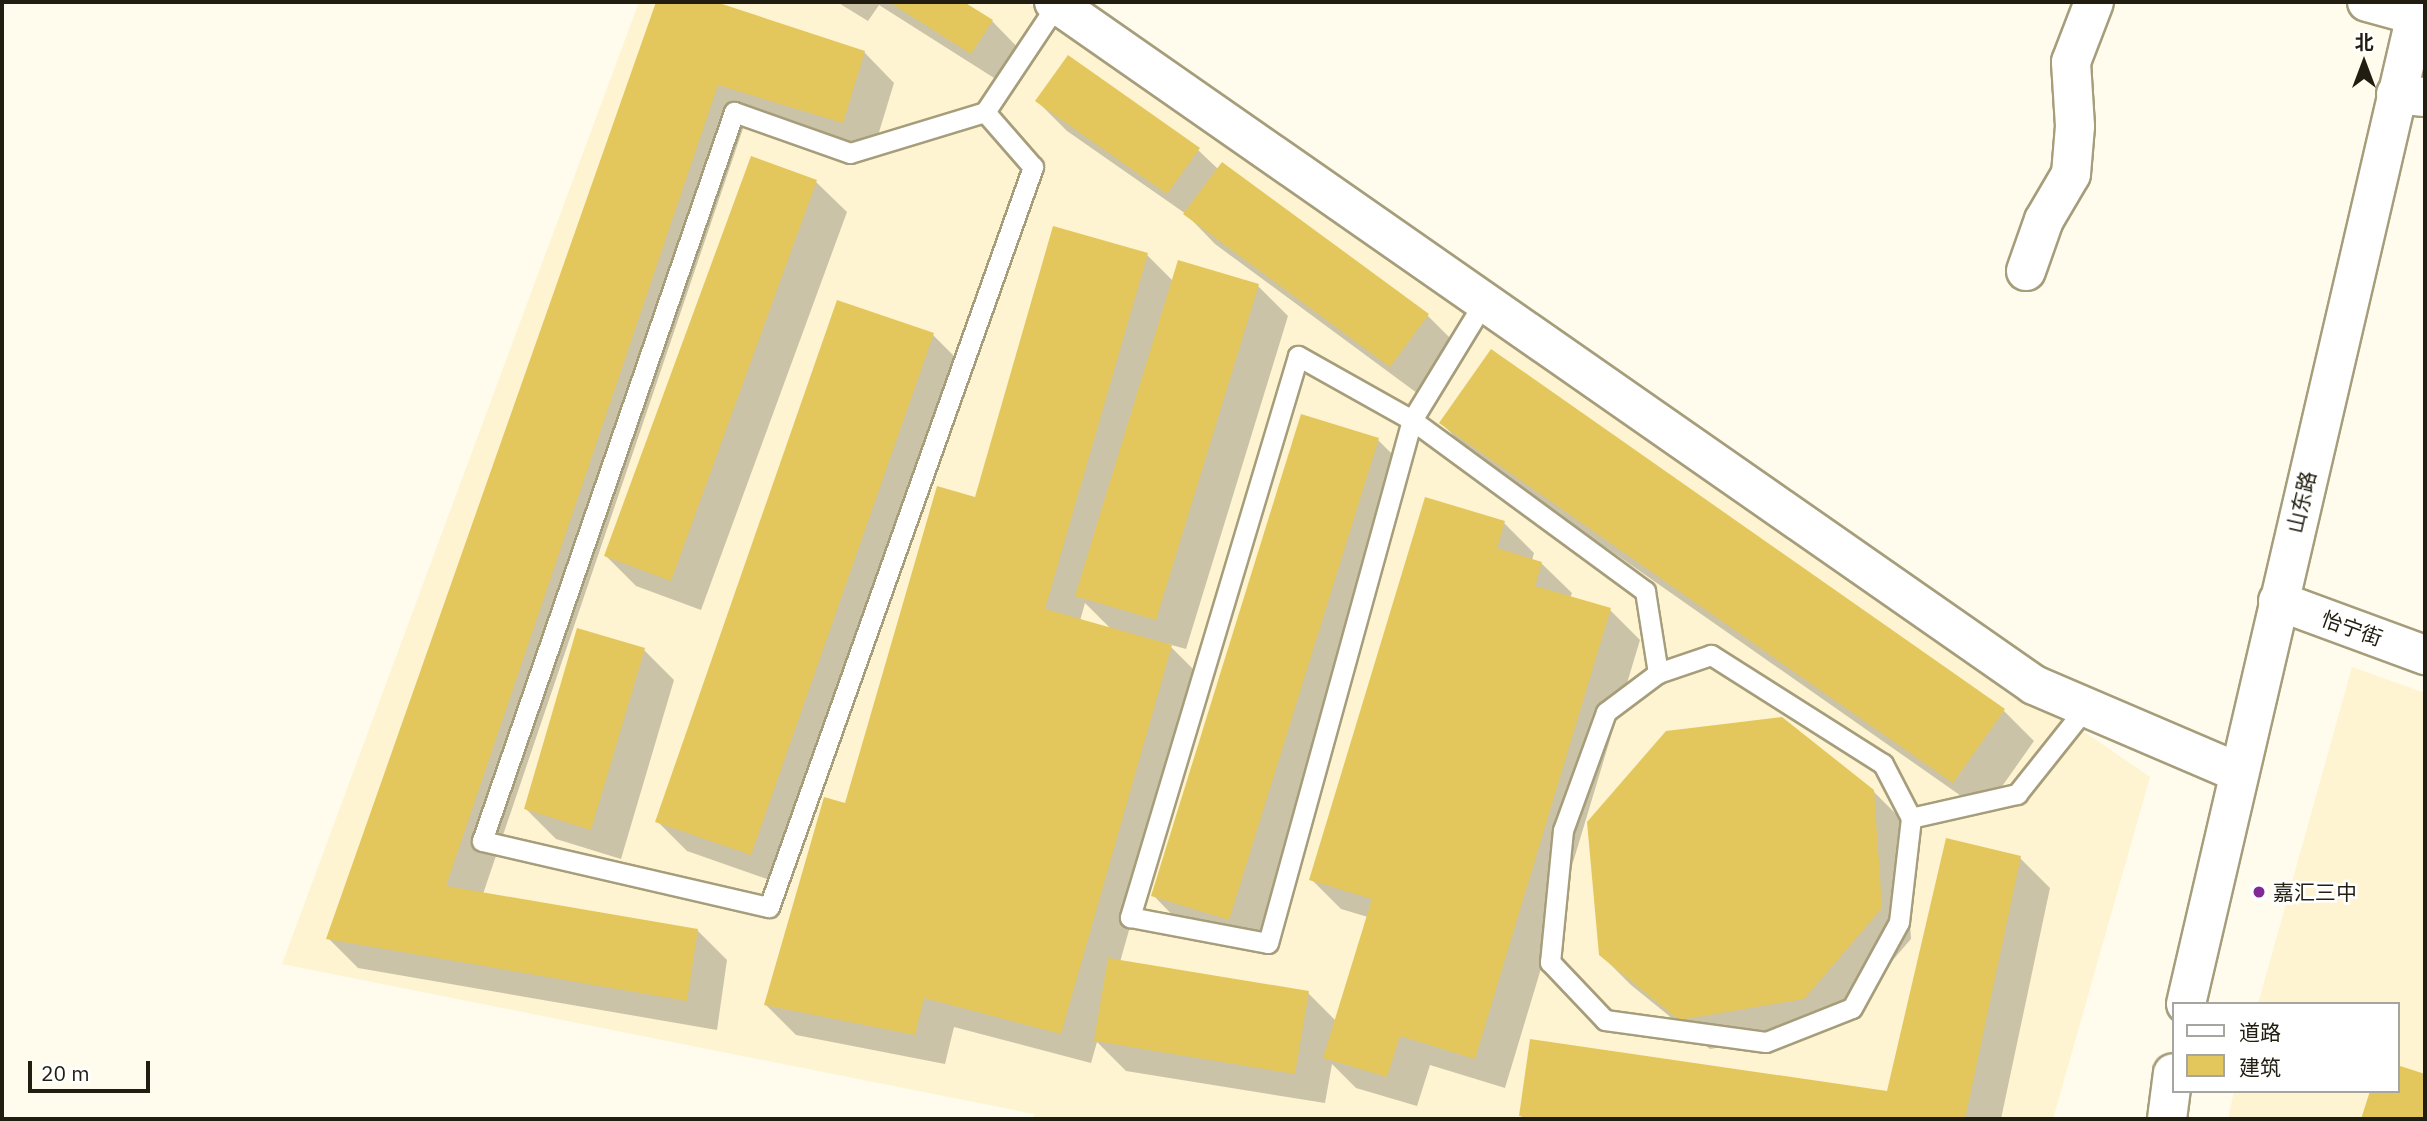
<!DOCTYPE html>
<meta charset="utf-8">
<style>
body{margin:0}
#map{position:relative;width:2427px;height:1121px;overflow:hidden;background:#fffbed;font-family:"IBM Plex Sans","Noto Sans SC",sans-serif}
div>[style]{position:absolute}
.built>*{inset:0;background:#fef4d1}
.shadow>*{inset:0;background:#0003}
.building>*{inset:0;background:#e3c75d}
.roads{filter:drop-shadow(2px 0 #a69d7b) drop-shadow(-2px 0 #a69d7b) drop-shadow(0 2px #a69d7b) drop-shadow(0 -2px #a69d7b)}
.service>*{height:19px;margin:-9.5px;padding:0 9.5px;transform-origin:9.5px;border-radius:9.5px;background:#fff}
.minor>*{height:38px;margin:-19px;padding:0 19px;transform-origin:19px;border-radius:19px;background:#fff}
.tertiary>*{height:38px;margin:-19px;padding:0 19px;transform-origin:19px;border-radius:19px;background:#fff}
.secondary>*{height:38px;margin:-19px;padding:0 19px;transform-origin:19px;border-radius:19px;background:#fff}
.dots>*{width:19px;height:19px;translate:-50% -50%;box-sizing:border-box;border:4px solid #fff;border-radius:50%}
span{translate:-50% -50%;white-space:nowrap;text-align:center;line-height:1.15;-webkit-text-stroke:5px #fff;paint-order:stroke}
.street-label{font-size:21px;color:#211d10}
.poi-label{font-size:21px;color:#211d10}
.left{translate:0 -50%;text-align:left}
.frame{position:absolute;inset:0;border:4px solid #211d10;pointer-events:none}
.legend{position:absolute;left:2172px;top:1002px;width:228px;height:91px;box-sizing:border-box;background:#fff;border:2px solid #a6a59f;margin:0;padding:9px 12px;list-style:none;font-size:21px;color:#211d10}
.legend li{display:flex;align-items:center;gap:14px;height:35px}
.legend b{width:35px;border:2px solid #a6a59f}
.north{position:absolute;left:2329px;top:28px;width:70px;height:70px;-webkit-text-stroke:5px #fff;paint-order:stroke;rotate:0deg;font-size:19px;font-weight:700;line-height:28px;text-align:center;color:#211d10}
.north::after{content:'';display:block;margin:auto;width:24px;height:32px;background:#211d10;clip-path:polygon(50% 0,100% 100%,50% 72%,0 100%)}
.scale{position:absolute;left:28px;top:1061px;width:122px;height:32px;box-sizing:border-box;border:4px solid #211d10;border-top:0;padding-left:9px;font-size:21px;line-height:24px;white-space:nowrap;color:#211d10;-webkit-text-stroke:5px #fff;paint-order:stroke}
</style>
<div id="map">
<div class="built">
<i style="clip-path:polygon(639px 2px,1026px 2px,2150px 777px,2053px 1119px,1034px 1119px,1034px 1114px,282px 964px)"></i>
<i style="clip-path:polygon(2352px 667px,2425px 693px,2425px 1119px,2228px 1119px,2234px 1091px,2397px 1091px,2397px 1004px,2258px 1004px)"></i>
</div>
<div class="shadow">
<i style="clip-path:polygon(658px 2px,710px 2px,864px 52px,894px 83px,873px 152px,748px 114px,483px 894px,697px 930px,727px 960px,717px 1030px,358px 968px,328px 938px)"></i>
<i style="clip-path:polygon(837px 2px,961px 2px,992px 21px,1022px 52px,1002px 83px,879px 5px,868px 21px)"></i>
<i style="clip-path:polygon(1037px 101px,1198px 150px,1218px 169px,1428px 316px,1458px 346px,1421px 396px,1215px 244px,1186px 214px,1067px 131px)"></i>
<i style="clip-path:polygon(816px 182px,847px 212px,701px 610px,636px 586px,606px 556px)"></i>
<i style="clip-path:polygon(evenodd,1147px 255px,1173px 281px,1258px 286px,1288px 316px,1186px 649px,1168px 644px,1201px 677px,1120px 962px,1308px 993px,1336px 1021px,1368px 917px,1341px 909px,1311px 879px,1504px 523px,1534px 553px,1532px 560px,1541px 563px,1572px 593px,1570px 598px,1610px 610px,1640px 640px,1505px 1088px,1430px 1065px,1417px 1106px,1356px 1088px,1332px 1064px,1325px 1103px,1126px 1071px,1097px 1042px,1091px 1063px,954px 1027px,945px 1064px,796px 1035px,766px 1005px,976px 499px,1147px 255px,1085px 603px,1112px 630px,1080px 621px,1085px 603px)"></i>
<i style="clip-path:polygon(933px 335px,963px 365px,781px 884px,687px 851px,657px 821px)"></i>
<i style="clip-path:polygon(1492px 351px,2004px 711px,2034px 741px,1984px 812px,1471px 453px,1441px 423px)"></i>
<i style="clip-path:polygon(1378px 440px,1408px 470px,1259px 949px,1183px 926px,1153px 895px)"></i>
<i style="clip-path:polygon(644px 650px,674px 680px,621px 859px,556px 839px,526px 809px)"></i>
<i style="clip-path:polygon(1873px 791px,1904px 822px,1911px 939px,1834px 1028px,1710px 1049px,1631px 985px,1600px 954px)"></i>
<i style="clip-path:polygon(2020px 858px,2050px 888px,2001px 1119px,1524px 1119px,1521px 1116px,1889px 1093px)"></i>
<i style="clip-path:polygon(2397px 1066px,2425px 1075px,2425px 1119px,2363px 1119px,2372px 1091px,2397px 1091px)"></i>
</div>
<div class="building">
<i style="clip-path:polygon(656px 2px,716px 2px,865px 51px,843px 123px,718px 85px,446px 886px,698px 929px,687px 1001px,326px 939px)"></i>
<i style="clip-path:polygon(889px 2px,964px 2px,993px 20px,971px 54px)"></i>
<i style="clip-path:polygon(1068px 55px,1200px 148px,1167px 194px,1035px 101px)"></i>
<i style="clip-path:polygon(751px 156px,817px 180px,671px 581px,604px 556px)"></i>
<i style="clip-path:polygon(1222px 162px,1429px 314px,1390px 367px,1183px 214px)"></i>
<i style="clip-path:polygon(1053px 226px,1148px 253px,1045px 609px,1172px 645px,1061px 1034px,924px 998px,915px 1035px,764px 1005px,824px 797px,845px 803px,937px 486px,975px 497px)"></i>
<i style="clip-path:polygon(1178px 260px,1259px 284px,1156px 620px,1075px 596px)"></i>
<i style="clip-path:polygon(837px 300px,934px 333px,751px 855px,655px 822px)"></i>
<i style="clip-path:polygon(1491px 349px,2005px 709px,1953px 783px,1439px 423px)"></i>
<i style="clip-path:polygon(1301px 414px,1379px 438px,1229px 920px,1151px 896px)"></i>
<i style="clip-path:polygon(1425px 497px,1505px 521px,1497px 548px,1542px 562px,1535px 586px,1611px 608px,1475px 1059px,1400px 1036px,1387px 1077px,1323px 1058px,1372px 899px,1309px 880px)"></i>
<i style="clip-path:polygon(577px 628px,645px 648px,591px 830px,524px 809px)"></i>
<i style="clip-path:polygon(1782px 717px,1874px 790px,1882px 908px,1804px 999px,1679px 1020px,1599px 955px,1587px 822px,1666px 731px)"></i>
<i style="clip-path:polygon(1946px 838px,2021px 856px,1965px 1119px,1538px 1119px,1519px 1116px,1530px 1039px,1887px 1091px)"></i>
<i style="clip-path:polygon(1108px 958px,1309px 991px,1295px 1074px,1094px 1041px)"></i>
<i style="clip-path:polygon(2397px 1065px,2425px 1074px,2425px 1119px,2361px 1119px,2370px 1091px,2397px 1091px)"></i>
</div>
<div class="roads">
<div class="service">
<i style="left:985px;top:112px;width:141px;rotate:163.1deg"></i>
<i style="left:850px;top:153px;width:123px;rotate:-160.5deg"></i>
<i style="left:734px;top:112px;width:771px;rotate:109.07deg"></i>
<i style="left:482px;top:841px;width:294px;rotate:13deg"></i>
<i style="left:769px;top:907px;width:786px;rotate:-70.37deg"></i>
<i style="left:1033px;top:167px;width:73px;rotate:-131.1deg"></i>
<i style="left:985px;top:112px;width:130px;rotate:-56.3deg"></i>
<i style="left:1484px;top:302px;width:138px;rotate:121.4deg"></i>
<i style="left:1412px;top:420px;width:131px;rotate:-150.7deg"></i>
<i style="left:1298px;top:356px;width:586px;rotate:106.67deg"></i>
<i style="left:1130px;top:917px;width:140px;rotate:10.7deg"></i>
<i style="left:1268px;top:943px;width:542px;rotate:-74.61deg"></i>
<i style="left:1412px;top:420px;width:289px;rotate:36.3deg"></i>
<i style="left:1645px;top:591px;width:83px;rotate:81deg"></i>
<i style="left:1911px;top:818px;width:61px;rotate:-117.4deg"></i>
<i style="left:1883px;top:764px;width:204px;rotate:-147.6deg"></i>
<i style="left:1711px;top:655px;width:56px;rotate:161.2deg"></i>
<i style="left:1658px;top:673px;width:65px;rotate:143.1deg"></i>
<i style="left:1606px;top:712px;width:126px;rotate:110deg"></i>
<i style="left:1563px;top:830px;width:133px;rotate:95.6deg"></i>
<i style="left:1550px;top:962px;width:80px;rotate:46.5deg"></i>
<i style="left:1605px;top:1020px;width:162px;rotate:7.8deg"></i>
<i style="left:1766px;top:1042px;width:92px;rotate:-21.6deg"></i>
<i style="left:1852px;top:1008px;width:98px;rotate:-61.3deg"></i>
<i style="left:1899px;top:922px;width:105px;rotate:-83.4deg"></i>
<i style="left:1911px;top:818px;width:109px;rotate:-12.8deg"></i>
<i style="left:2017px;top:794px;width:112px;rotate:-51.5deg"></i>
</div>
<div class="minor">
<i style="left:1054px;top:2px;width:1195px;rotate:34.87deg"></i>
<i style="left:2034px;top:685px;width:223px;rotate:23.2deg"></i>
<i style="left:2367px;top:2px;width:50px;rotate:15.2deg"></i>
<i style="left:2396px;top:94px;width:29px;rotate:6deg"></i>
<i style="left:2026px;top:271px;width:54px;rotate:-70.6deg"></i>
<i style="left:2044px;top:220px;width:53px;rotate:-59.6deg"></i>
<i style="left:2071px;top:174px;width:48px;rotate:-85.2deg"></i>
<i style="left:2075px;top:126px;width:64px;rotate:-93.6deg"></i>
<i style="left:2071px;top:62px;width:64px;rotate:-69deg"></i>
</div>
<div class="tertiary">
<i style="left:2278px;top:601px;width:157px;rotate:20.2deg"></i>
</div>
<div class="secondary">
<i style="left:2186px;top:1004px;width:1029px;rotate:-76.91deg"></i>
<i style="left:2167px;top:1119px;width:46px;rotate:-82.6deg"></i>
</div>
</div>
<div class="dots">
<i style="left:2259px;top:892px;background:#812996"></i>
</div>
<div class="street-label">
<span style="left:2301px;top:502px;rotate:-77deg">山东路</span>
<span style="left:2352px;top:628px;rotate:20deg">怡宁街</span>
</div>
<div class="poi-label">
<span class="left" style="left:2273px;top:892px">嘉汇三中</span>
</div>
<div class="frame"></div>
<ul class="legend">
<li><b style="height:9px;background:#fff"></b>道路</li>
<li><b style="height:19px;background:#e3c75d"></b>建筑</li>
</ul>
<div class="north">北</div>
<div class="scale">20 m</div>
</div>
